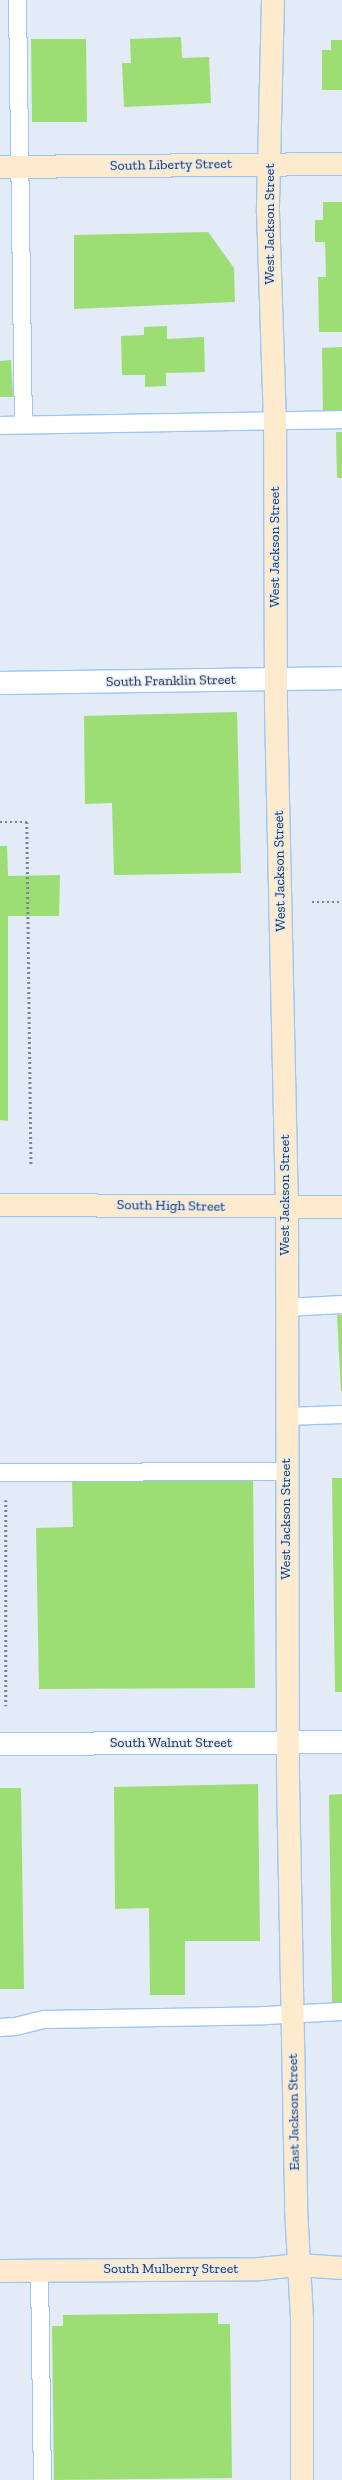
<!DOCTYPE html>
<style>
body{margin:0}
#map{position:relative;width:342px;height:2480px;overflow:hidden;background:#e2ebf6;font-family:"Zilla Slab",serif}
div>[style]{position:absolute}
.building>*{inset:0;background:#9cde73}
.path>*{height:2.5px;margin-top:-1.25px;transform-origin:0;background:repeating-linear-gradient(90deg,#798696 0 2px,transparent 0 5px)}
.roads{filter:drop-shadow(1px 0 #9cc6fb) drop-shadow(-1px 0 #9cc6fb) drop-shadow(0 1px #9cc6fb) drop-shadow(0 -1px #9cc6fb)}
.service>*{height:17px;margin:-8.5px;padding:0 8.5px;transform-origin:8.5px;border-radius:8.5px;background:#fff}
.minor>*{height:22px;margin:-11px;padding:0 11px;transform-origin:11px;border-radius:11px;background:#fff}
.tertiary>*{height:22px;margin:-11px;padding:0 11px;transform-origin:11px;border-radius:11px;background:#fff}
.secondary>*{height:22px;margin:-11px;padding:0 11px;transform-origin:11px;border-radius:11px;background:#feeacc}
span{translate:-50% -50%;white-space:nowrap;text-align:center;line-height:1.15;-webkit-text-stroke:3px #e2ebf6;paint-order:stroke}
.street-label{font-size:14px;color:#203045}
</style>
<div id="map">
<div class="building">
<i style="clip-path:polygon(181px 37px,182px 58px,209px 57px,211px 103px,124px 107px,122px 63px,131px 63px,130px 39px)"></i>
<i style="clip-path:polygon(31px 39px,86px 39px,87px 122px,32px 122px)"></i>
<i style="clip-path:polygon(331px 40px,342px 40px,342px 90px,322px 90px,322px 50px,331px 50px)"></i>
<i style="clip-path:polygon(323px 202px,342px 202px,342px 332px,319px 332px,318px 277px,326px 277px,325px 242px,315px 242px,315px 220px,323px 220px)"></i>
<i style="clip-path:polygon(208px 232px,234px 268px,235px 302px,74px 309px,74px 235px)"></i>
<i style="clip-path:polygon(167px 326px,167px 339px,204px 337px,205px 372px,166px 373px,166px 386px,145px 387px,145px 375px,122px 375px,121px 336px,144px 335px,144px 327px)"></i>
<i style="clip-path:polygon(342px 347px,342px 414px,323px 414px,322px 348px)"></i>
<i style="clip-path:polygon(11px 360px,13px 397px,0 397px,0 361px)"></i>
<i style="clip-path:polygon(336px 432px,342px 432px,342px 478px,337px 478px)"></i>
<i style="clip-path:polygon(237px 712px,241px 873px,114px 875px,112px 803px,85px 804px,84px 716px)"></i>
<i style="clip-path:polygon(0 846px,7px 846px,8px 876px,60px 875px,59px 916px,8px 916px,8px 1121px,0 1120px)"></i>
<i style="clip-path:polygon(337px 1315px,342px 1315px,342px 1391px,341px 1391px)"></i>
<i style="clip-path:polygon(253px 1475px,255px 1688px,39px 1689px,36px 1528px,73px 1527px,72px 1479px)"></i>
<i style="clip-path:polygon(332px 1478px,342px 1478px,342px 1692px,335px 1692px)"></i>
<i style="clip-path:polygon(258px 1784px,260px 1941px,185px 1941px,185px 1995px,150px 1995px,149px 1908px,115px 1909px,114px 1787px)"></i>
<i style="clip-path:polygon(0 1788px,21px 1788px,24px 1989px,0 1989px)"></i>
<i style="clip-path:polygon(342px 1794px,342px 2002px,332px 2002px,329px 1795px)"></i>
<i style="clip-path:polygon(218px 2313px,218px 2324px,230px 2324px,232px 2478px,54px 2480px,52px 2326px,63px 2326px,63px 2315px)"></i>
</div>
<div class="path">
<i style="left:0;top:822px;width:27px"></i>
<i style="left:27px;top:822px;width:342px;rotate:89.3deg"></i>
<i style="left:312px;top:902px;width:30px"></i>
<i style="left:6px;top:1500px;width:206px;rotate:90deg"></i>
</div>
<div class="roads">
<div class="service">
<i style="left:17px;top:0;width:424px;rotate:89.2deg"></i>
<i style="left:0;top:425px;width:342px;rotate:-1deg"></i>
<i style="left:285px;top:1307px;width:57px;rotate:-3deg"></i>
<i style="left:285px;top:1416px;width:57px;rotate:-2deg"></i>
<i style="left:0;top:1472px;width:286px;rotate:-0.2deg"></i>
<i style="left:0;top:2027px;width:15px;rotate:-4deg"></i>
<i style="left:15px;top:2026px;width:30px;rotate:-14deg"></i>
<i style="left:44px;top:2019px;width:221px;rotate:-1deg"></i>
<i style="left:265px;top:2015px;width:77px;rotate:-3deg"></i>
<i style="left:39px;top:2270px;width:210px;rotate:89.2deg"></i>
</div>
<div class="minor">
<i style="left:0;top:683px;width:342px;rotate:-0.8deg"></i>
</div>
<div class="tertiary">
<i style="left:0;top:1744px;width:342px;rotate:-0.3deg"></i>
</div>
<div class="secondary">
<i style="left:273px;top:0;width:212px;rotate:91.4deg"></i>
<i style="left:268px;top:212px;width:207px;rotate:88.1deg"></i>
<i style="left:275px;top:419px;width:289px;rotate:89.8deg"></i>
<i style="left:276px;top:708px;width:500px;rotate:88.74deg"></i>
<i style="left:287px;top:1208px;width:570px;rotate:89.9deg"></i>
<i style="left:288px;top:1778px;width:430px;rotate:88.9deg"></i>
<i style="left:296px;top:2208px;width:111px;rotate:86.9deg"></i>
<i style="left:302px;top:2319px;width:161px;rotate:90deg"></i>
<i style="left:0;top:167px;width:342px;rotate:-0.5deg"></i>
<i style="left:0;top:1205px;width:342px;rotate:0.3deg"></i>
<i style="left:0;top:2271px;width:260px;rotate:-0.4deg"></i>
<i style="left:260px;top:2269px;width:39px;rotate:-6deg"></i>
<i style="left:299px;top:2265px;width:43px;rotate:4deg"></i>
</div>
</div>
<div class="street-label">
<span style="left:171px;top:165px;rotate:-1deg">South Liberty Street</span>
<span style="left:270px;top:224px;rotate:-90deg">West Jackson Street</span>
<span style="left:275px;top:547px;rotate:-90deg">West Jackson Street</span>
<span style="left:171px;top:681px;rotate:-1deg">South Franklin Street</span>
<span style="left:280px;top:871px;rotate:-91deg">West Jackson Street</span>
<span style="left:285px;top:1195px;rotate:-90deg">West Jackson Street</span>
<span style="left:171px;top:1206px;rotate:1deg">South High Street</span>
<span style="left:286px;top:1519px;rotate:-90deg">West Jackson Street</span>
<span style="left:171px;top:1743px">South Walnut Street</span>
<span style="left:294px;top:2112px;rotate:-91deg">East Jackson Street</span>
<span style="left:171px;top:2269px">South Mulberry Street</span>
</div>
</div>
